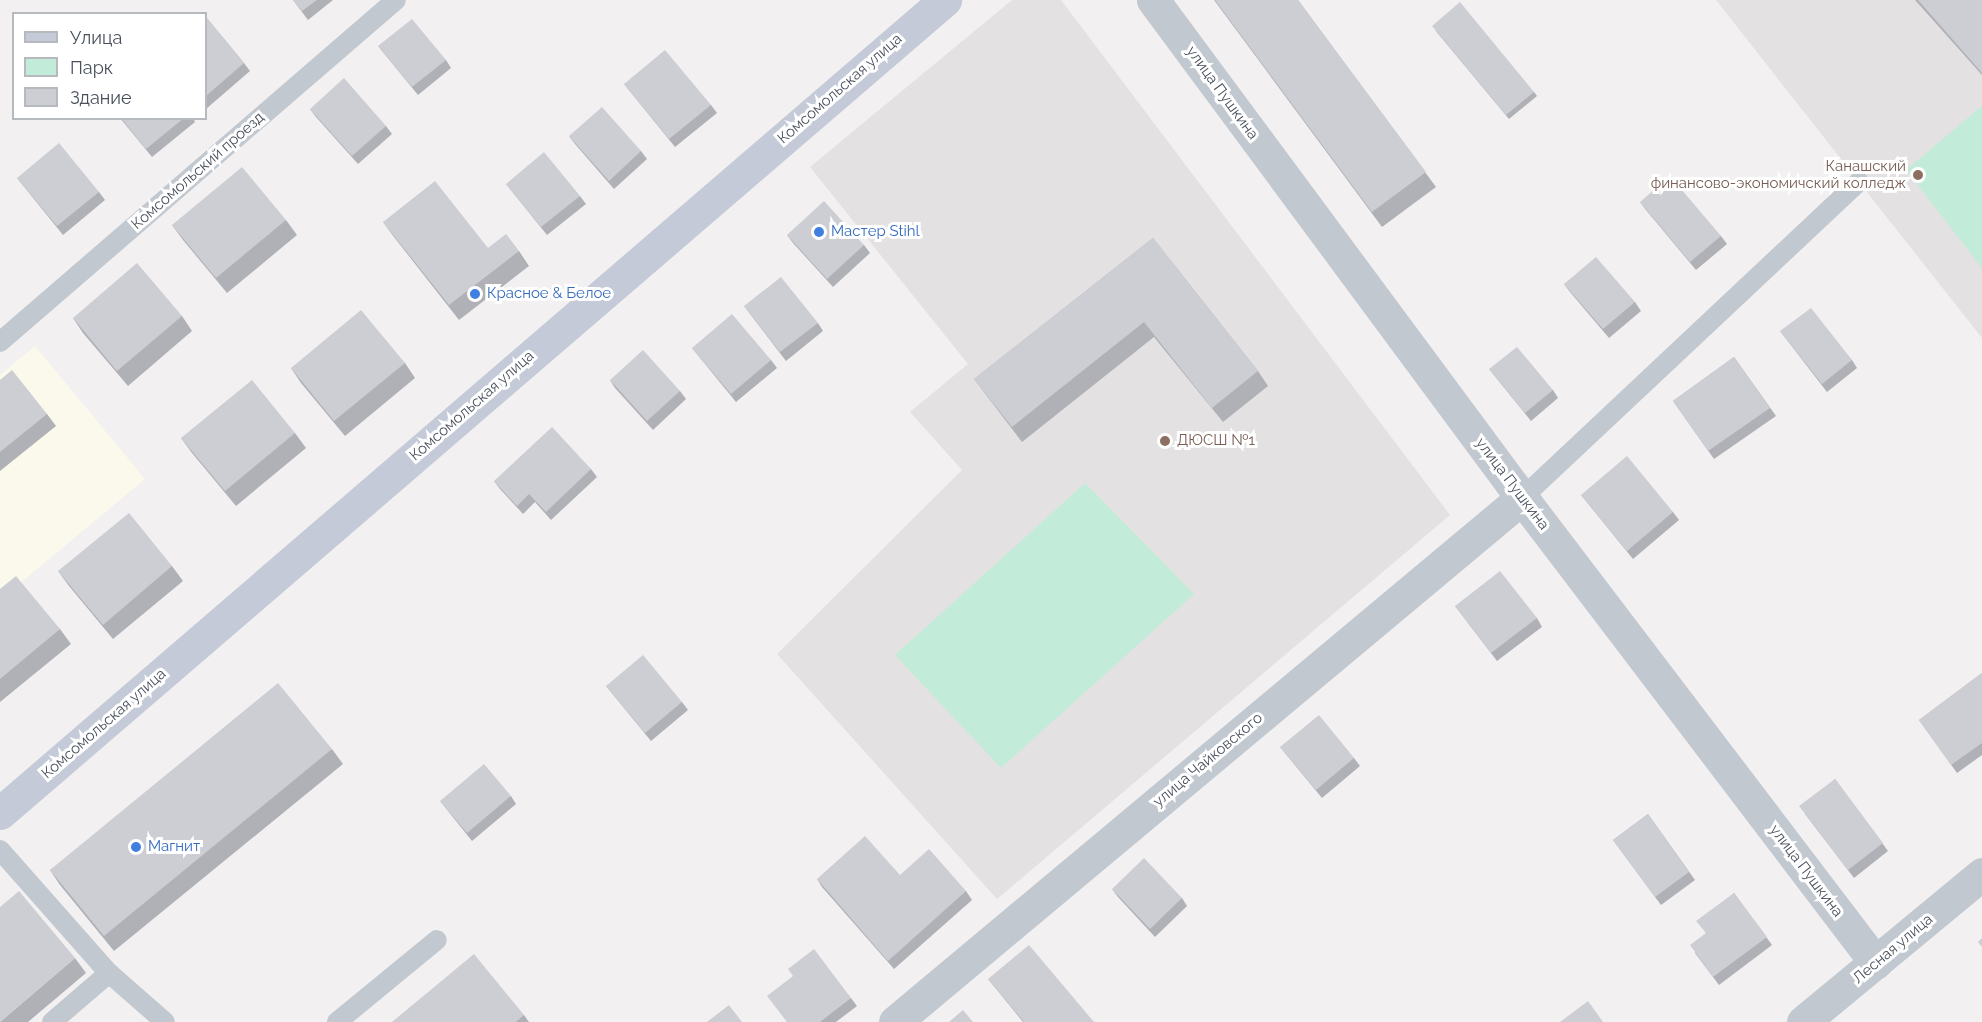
<!DOCTYPE html>
<meta charset="utf-8">
<style>
body{margin:0}
#map{position:relative;width:1982px;height:1022px;overflow:hidden;background:#f2f0f0;font-family:Raleway,sans-serif}
div>[style]{position:absolute}
.commercial>*{inset:0;background:#fbf9eb}
.education>*{inset:0;background:#e3e1e1}
.green>*{inset:0;background:#c2ecd9}
.service>*{height:20px;margin:-10px;padding:0 10px;transform-origin:10px;border-radius:10px;background:#c1c8d0}
.minor>*{height:33px;margin:-16.5px;padding:0 16.5px;transform-origin:16.5px;border-radius:16.5px;background:#c1c8d0}
.secondary>*{height:33px;margin:-16.5px;padding:0 16.5px;transform-origin:16.5px;border-radius:16.5px;background:#c4cad7}
.wall>*{inset:0;background:#b0b1b6}
.building>*{inset:0;background:#cdced4}
.dots>*{width:16px;height:16px;translate:-50% -50%;box-sizing:border-box;border:3px solid #fff;border-radius:50%}
span{translate:-50% -50%;white-space:nowrap;text-align:center;line-height:1.15;-webkit-text-stroke:6px #fff;paint-order:stroke}
.street-label{font-size:15px;color:#49505c}
.education-label{font-size:15px;color:#785e54}
.right{translate:-100% -50%;text-align:right}
.left{translate:0 -50%;text-align:left}
.shop-label{font-size:15px;color:#366cbe}
.legend{position:absolute;left:12px;top:12px;width:195px;height:108px;box-sizing:border-box;background:#fff;border:2px solid #b6b9be;margin:0;padding:8px 10px;list-style:none;font-size:18px;color:#49505c}
.legend li{display:flex;align-items:center;gap:12px;height:30px}
.legend b{width:30px;border:2px solid #b6b9be}
</style>
<div id="map">
<div class="commercial">
<i style="clip-path:polygon(35px 346px,145px 479px,0 600px,0 375px)"></i>
</div>
<div class="education">
<i style="clip-path:polygon(1012px 0,1061px 0,1450px 515px,997px 899px,777px 654px,962px 470px,910px 412px,968px 364px,810px 167px)"></i>
<i style="clip-path:polygon(1716px 0,1982px 0,1982px 338px,1870px 196px)"></i>
</div>
<div class="green">
<i style="clip-path:polygon(1982px 106px,1982px 268px,1906px 170px)"></i>
<i style="clip-path:polygon(1085px 483px,1194px 594px,1001px 768px,895px 655px)"></i>
</div>
<div class="service">
<i style="left:0;top:342px;width:523px;rotate:-40.82deg"></i>
<i style="left:1522px;top:498px;width:462px;rotate:-43.2deg"></i>
<i style="left:0;top:850px;width:164px;rotate:48.5deg"></i>
<i style="left:109px;top:973px;width:74px;rotate:41.2deg"></i>
<i style="left:52px;top:1022px;width:75px;rotate:-40.7deg"></i>
<i style="left:337px;top:1022px;width:129px;rotate:-39.4deg"></i>
</div>
<div class="minor">
<i style="left:1153px;top:0;width:620px;rotate:53.46deg"></i>
<i style="left:1522px;top:498px;width:584px;rotate:52.72deg"></i>
<i style="left:895px;top:1022px;width:817px;rotate:-39.89deg"></i>
<i style="left:1803px;top:1022px;width:232px;rotate:-39.6deg"></i>
</div>
<div class="secondary">
<i style="left:0;top:813px;width:1247px;rotate:-40.71deg"></i>
</div>
<div class="wall">
<i style="clip-path:polygon(293px 0,333px 0,308px 20px)"></i>
<i style="clip-path:polygon(1214px 0,1298px 0,1436px 187px,1382px 227px)"></i>
<i style="clip-path:polygon(1915px 0,1982px 0,1982px 75px)"></i>
<i style="clip-path:polygon(206px 17px,244px 63px,250px 71px,206px 109px)"></i>
<i style="clip-path:polygon(1435px 30px,1534px 92px,1537px 96px,1509px 119px)"></i>
<i style="clip-path:polygon(378px 46px,446px 60px,451px 68px,418px 95px)"></i>
<i style="clip-path:polygon(624px 84px,711px 105px,717px 113px,675px 147px)"></i>
<i style="clip-path:polygon(310px 109px,386px 126px,392px 134px,358px 164px,316px 117px)"></i>
<i style="clip-path:polygon(120px 118px,193px 118px,195px 122px,152px 157px)"></i>
<i style="clip-path:polygon(569px 136px,641px 151px,647px 159px,614px 189px,575px 144px)"></i>
<i style="clip-path:polygon(17px 178px,99px 192px,105px 200px,63px 235px)"></i>
<i style="clip-path:polygon(506px 184px,580px 196px,586px 204px,547px 235px)"></i>
<i style="clip-path:polygon(1640px 202px,1721px 236px,1727px 244px,1696px 270px,1646px 210px)"></i>
<i style="clip-path:polygon(286px 220px,297px 235px,227px 293px,183px 240px,172px 225px)"></i>
<i style="clip-path:polygon(383px 222px,488px 248px,519px 251px,529px 266px,459px 320px,394px 237px)"></i>
<i style="clip-path:polygon(787px 235px,864px 245px,870px 253px,833px 287px,793px 243px)"></i>
<i style="clip-path:polygon(1153px 238px,1258px 371px,1268px 386px,1223px 422px,1154px 337px,1022px 442px,974px 379px)"></i>
<i style="clip-path:polygon(1564px 284px,1635px 302px,1641px 311px,1609px 338px,1570px 292px)"></i>
<i style="clip-path:polygon(744px 306px,818px 323px,823px 331px,786px 361px)"></i>
<i style="clip-path:polygon(182px 316px,192px 331px,128px 386px,83px 333px,73px 318px)"></i>
<i style="clip-path:polygon(1780px 331px,1852px 360px,1857px 368px,1827px 392px)"></i>
<i style="clip-path:polygon(692px 348px,771px 360px,777px 368px,736px 402px)"></i>
<i style="clip-path:polygon(1734px 357px,1776px 416px,1714px 459px,1673px 401px)"></i>
<i style="clip-path:polygon(405px 363px,415px 378px,345px 436px,301px 383px,291px 368px)"></i>
<i style="clip-path:polygon(1489px 369px,1553px 390px,1558px 398px,1531px 421px)"></i>
<i style="clip-path:polygon(0 380px,47px 414px,56px 426px,0 471px)"></i>
<i style="clip-path:polygon(610px 380px,680px 391px,686px 399px,653px 430px,615px 388px)"></i>
<i style="clip-path:polygon(295px 433px,306px 448px,236px 506px,192px 453px,181px 438px)"></i>
<i style="clip-path:polygon(591px 469px,597px 477px,551px 520px,535px 502px,523px 514px,500px 489px,494px 481px)"></i>
<i style="clip-path:polygon(1581px 495px,1673px 512px,1679px 520px,1633px 559px)"></i>
<i style="clip-path:polygon(172px 566px,183px 581px,113px 639px,69px 586px,58px 571px)"></i>
<i style="clip-path:polygon(0 589px,60px 629px,71px 644px,0 702px)"></i>
<i style="clip-path:polygon(1455px 606px,1537px 618px,1542px 627px,1497px 661px)"></i>
<i style="clip-path:polygon(1982px 673px,1982px 755px,1957px 773px,1919px 720px)"></i>
<i style="clip-path:polygon(606px 686px,682px 702px,688px 710px,651px 741px)"></i>
<i style="clip-path:polygon(1280px 747px,1354px 758px,1360px 766px,1322px 798px)"></i>
<i style="clip-path:polygon(332px 749px,343px 764px,114px 951px,60px 885px,50px 870px)"></i>
<i style="clip-path:polygon(1835px 779px,1888px 851px,1854px 878px,1805px 814px)"></i>
<i style="clip-path:polygon(511px 796px,516px 804px,472px 841px,440px 801px)"></i>
<i style="clip-path:polygon(1648px 814px,1695px 880px,1661px 905px,1613px 840px)"></i>
<i style="clip-path:polygon(900px 875px,966px 891px,972px 900px,894px 969px,822px 887px,817px 879px)"></i>
<i style="clip-path:polygon(1112px 889px,1182px 898px,1187px 906px,1155px 937px,1118px 897px)"></i>
<i style="clip-path:polygon(1734px 893px,1772px 945px,1719px 985px,1695px 953px,1706px 933px)"></i>
<i style="clip-path:polygon(75px 958px,86px 973px,28px 1022px,0 1022px)"></i>
<i style="clip-path:polygon(988px 979px,1094px 1022px,1023px 1022px)"></i>
<i style="clip-path:polygon(851px 998px,857px 1006px,836px 1022px,786px 1022px)"></i>
<i style="clip-path:polygon(524px 1015px,529px 1022px,392px 1022px)"></i>
</div>
<div class="building">
<i style="clip-path:polygon(293px 0,317px 0,302px 11px)"></i>
<i style="clip-path:polygon(1215px 0,1298px 0,1426px 172px,1372px 212px)"></i>
<i style="clip-path:polygon(1918px 0,1982px 0,1982px 73px)"></i>
<i style="clip-path:polygon(1460px 2px,1534px 92px,1506px 115px,1432px 26px)"></i>
<i style="clip-path:polygon(206px 17px,244px 63px,206px 96px)"></i>
<i style="clip-path:polygon(412px 19px,446px 60px,412px 87px,378px 46px)"></i>
<i style="clip-path:polygon(665px 50px,711px 105px,669px 139px,624px 84px)"></i>
<i style="clip-path:polygon(344px 78px,386px 126px,352px 156px,310px 109px)"></i>
<i style="clip-path:polygon(602px 107px,641px 151px,609px 181px,569px 136px)"></i>
<i style="clip-path:polygon(121px 118px,184px 118px,146px 149px)"></i>
<i style="clip-path:polygon(59px 143px,99px 192px,57px 226px,17px 178px)"></i>
<i style="clip-path:polygon(544px 152px,580px 196px,541px 227px,506px 184px)"></i>
<i style="clip-path:polygon(242px 167px,286px 220px,216px 278px,172px 225px)"></i>
<i style="clip-path:polygon(1670px 176px,1721px 236px,1690px 262px,1640px 202px)"></i>
<i style="clip-path:polygon(435px 181px,488px 248px,506px 234px,519px 251px,449px 305px,383px 222px)"></i>
<i style="clip-path:polygon(824px 201px,864px 245px,827px 279px,787px 235px)"></i>
<i style="clip-path:polygon(1153px 238px,1258px 371px,1212px 408px,1144px 322px,1012px 427px,974px 379px)"></i>
<i style="clip-path:polygon(1596px 257px,1635px 302px,1603px 329px,1564px 284px)"></i>
<i style="clip-path:polygon(137px 263px,182px 316px,117px 371px,73px 318px)"></i>
<i style="clip-path:polygon(781px 277px,818px 323px,780px 352px,744px 306px)"></i>
<i style="clip-path:polygon(1811px 308px,1852px 360px,1822px 384px,1780px 331px)"></i>
<i style="clip-path:polygon(361px 310px,405px 363px,334px 421px,291px 368px)"></i>
<i style="clip-path:polygon(732px 314px,771px 360px,731px 394px,692px 348px)"></i>
<i style="clip-path:polygon(1517px 347px,1553px 390px,1525px 413px,1489px 369px)"></i>
<i style="clip-path:polygon(643px 350px,680px 391px,647px 421px,610px 380px)"></i>
<i style="clip-path:polygon(1734px 357px,1770px 408px,1708px 451px,1673px 401px)"></i>
<i style="clip-path:polygon(12px 370px,47px 414px,0 452px,0 380px)"></i>
<i style="clip-path:polygon(252px 380px,295px 433px,225px 491px,181px 438px)"></i>
<i style="clip-path:polygon(552px 427px,591px 469px,546px 512px,529px 494px,517px 506px,494px 481px)"></i>
<i style="clip-path:polygon(1627px 456px,1673px 512px,1627px 551px,1581px 495px)"></i>
<i style="clip-path:polygon(129px 513px,172px 566px,103px 625px,58px 571px)"></i>
<i style="clip-path:polygon(1500px 571px,1537px 618px,1491px 653px,1455px 606px)"></i>
<i style="clip-path:polygon(16px 576px,60px 629px,0 679px,0 589px)"></i>
<i style="clip-path:polygon(643px 655px,682px 702px,645px 733px,606px 686px)"></i>
<i style="clip-path:polygon(1982px 673px,1982px 743px,1951px 765px,1919px 720px)"></i>
<i style="clip-path:polygon(278px 683px,332px 749px,104px 936px,50px 870px)"></i>
<i style="clip-path:polygon(1319px 715px,1354px 758px,1316px 790px,1280px 747px)"></i>
<i style="clip-path:polygon(484px 764px,511px 796px,467px 833px,440px 801px)"></i>
<i style="clip-path:polygon(1835px 779px,1883px 843px,1848px 870px,1799px 806px)"></i>
<i style="clip-path:polygon(1648px 814px,1689px 872px,1655px 897px,1613px 840px)"></i>
<i style="clip-path:polygon(865px 836px,900px 875px,929px 849px,966px 891px,888px 961px,817px 879px)"></i>
<i style="clip-path:polygon(1144px 858px,1182px 898px,1150px 929px,1112px 889px)"></i>
<i style="clip-path:polygon(19px 891px,75px 958px,0 1022px,0 907px)"></i>
<i style="clip-path:polygon(1734px 893px,1767px 937px,1713px 977px,1690px 945px,1706px 933px,1696px 921px)"></i>
<i style="clip-path:polygon(1982px 938px,1982px 947px,1978px 942px)"></i>
<i style="clip-path:polygon(1029px 945px,1094px 1022px,1024px 1022px,988px 979px)"></i>
<i style="clip-path:polygon(814px 949px,851px 998px,820px 1022px,787px 1022px,767px 996px,793px 976px,788px 969px)"></i>
<i style="clip-path:polygon(474px 954px,524px 1015px,516px 1022px,392px 1022px)"></i>
<i style="clip-path:polygon(1588px 1001px,1603px 1022px,1560px 1022px)"></i>
<i style="clip-path:polygon(729px 1005px,742px 1022px,707px 1022px)"></i>
<i style="clip-path:polygon(963px 1010px,973px 1022px,949px 1022px)"></i>
</div>
<div class="dots">
<i style="left:1918px;top:175px;background:#8d6e63"></i>
<i style="left:819px;top:232px;background:#3f7fe0"></i>
<i style="left:475px;top:294px;background:#3f7fe0"></i>
<i style="left:1165px;top:441px;background:#8d6e63"></i>
<i style="left:136px;top:847px;background:#3f7fe0"></i>
</div>
<div class="street-label">
<span style="left:840px;top:89px;rotate:-41deg">Комсомольская улица</span>
<span style="left:1222px;top:93px;rotate:54deg">улица Пушкина</span>
<span style="left:198px;top:171px;rotate:-41deg">Комсомольский проезд</span>
<span style="left:472px;top:406px;rotate:-41deg">Комсомольская улица</span>
<span style="left:1512px;top:484px;rotate:53deg">улица Пушкина</span>
<span style="left:104px;top:724px;rotate:-41deg">Комсомольская улица</span>
<span style="left:1208px;top:760px;rotate:-40deg">улица Чайковского</span>
<span style="left:1806px;top:871px;rotate:53deg">улица Пушкина</span>
<span style="left:1893px;top:949px;rotate:-40deg">Лесная улица</span>
</div>
<div class="education-label">
<span class="right" style="left:1906px;top:175px">Канашский<br>финансово-экономичский колледж</span>
<span class="left" style="left:1177px;top:441px">ДЮСШ №1</span>
</div>
<div class="shop-label">
<span class="left" style="left:831px;top:232px">Мастер Stihl</span>
<span class="left" style="left:487px;top:294px">Красное &amp; Белое</span>
<span class="left" style="left:148px;top:847px">Магнит</span>
</div>
<ul class="legend">
<li><b style="height:8px;background:#c4cad7"></b>Улица</li>
<li><b style="height:16px;background:#c2ecd9"></b>Парк</li>
<li><b style="height:16px;background:#cdced4"></b>Здание</li>
</ul>
</div>
